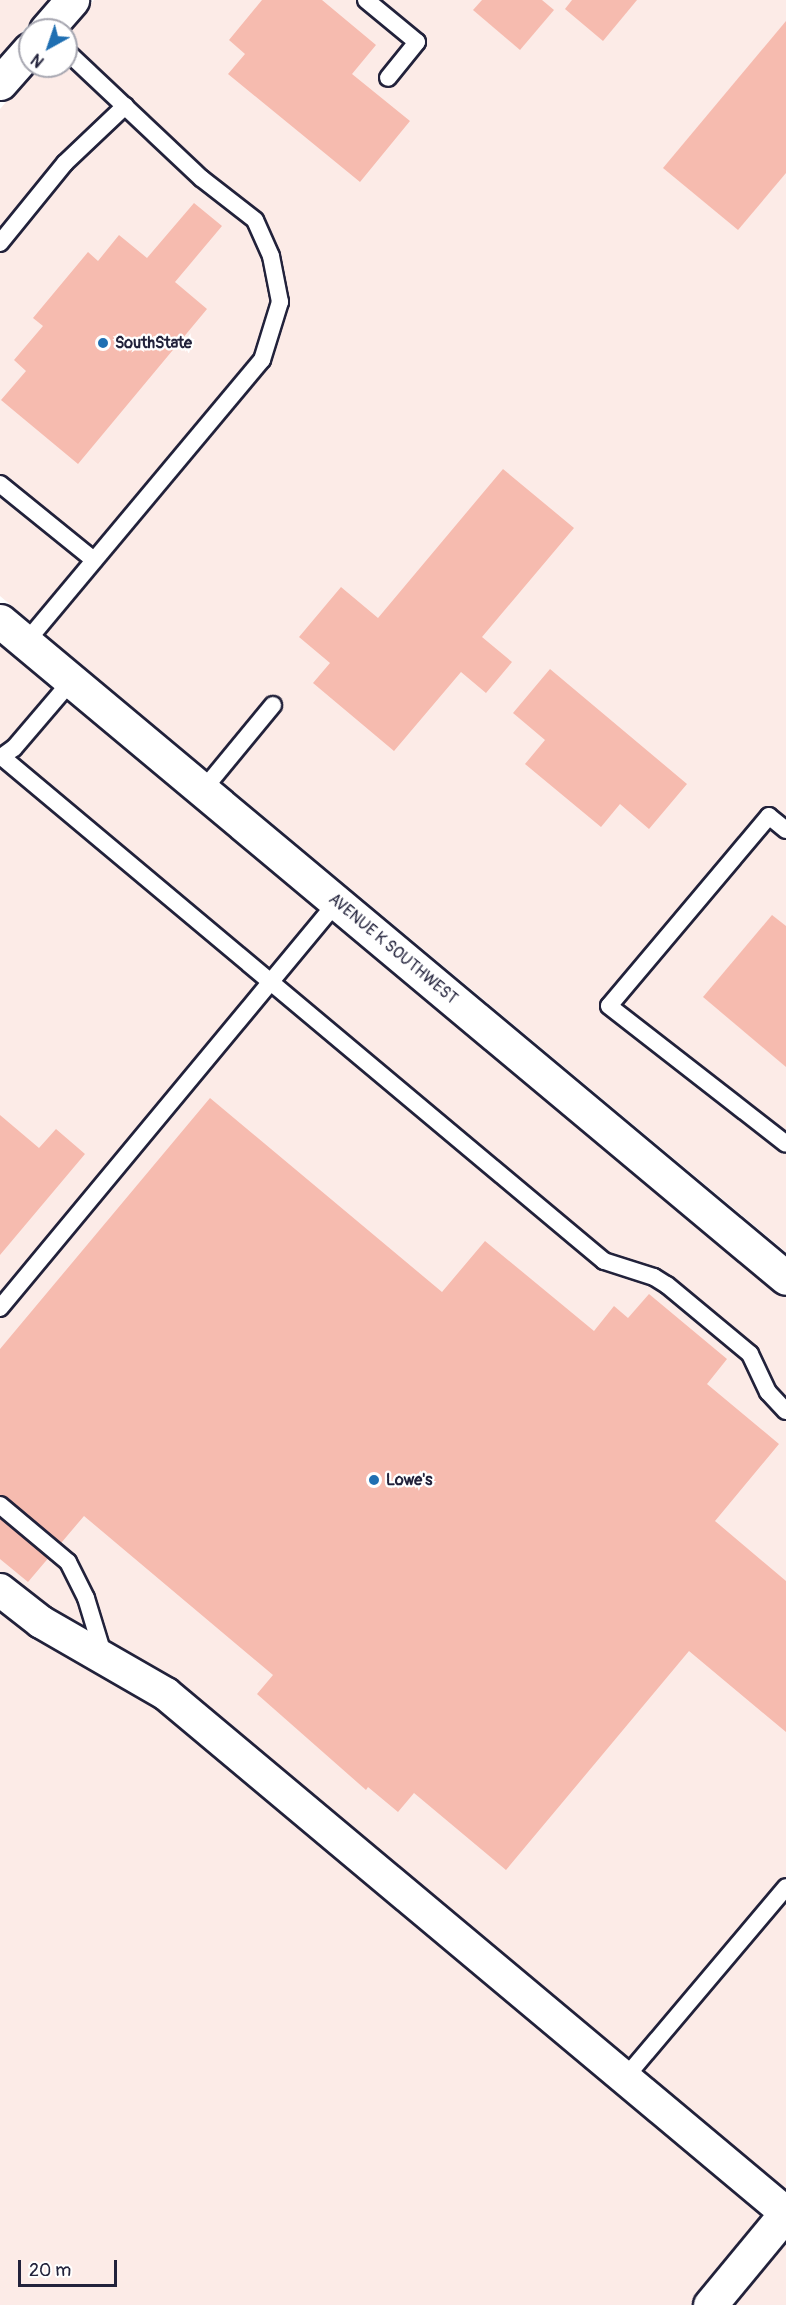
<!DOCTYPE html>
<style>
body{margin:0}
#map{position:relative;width:786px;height:2305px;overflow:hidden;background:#fff;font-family:Pangolin,sans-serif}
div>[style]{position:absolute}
.built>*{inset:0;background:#fcebe7}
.building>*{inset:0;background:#f6bbaf}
.roads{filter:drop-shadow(2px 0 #22223b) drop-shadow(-2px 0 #22223b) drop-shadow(0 2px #22223b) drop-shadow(0 -2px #22223b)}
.service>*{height:16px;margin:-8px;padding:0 8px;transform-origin:8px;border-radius:8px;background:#fff}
.minor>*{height:32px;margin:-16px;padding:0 16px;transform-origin:16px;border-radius:16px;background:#fff}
.tertiary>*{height:33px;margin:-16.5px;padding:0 16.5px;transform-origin:16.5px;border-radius:16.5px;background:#fff}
.secondary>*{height:33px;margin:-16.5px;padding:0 16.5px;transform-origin:16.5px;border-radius:16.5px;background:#fff}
.trunk>*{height:33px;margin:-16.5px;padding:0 16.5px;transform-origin:16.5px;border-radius:16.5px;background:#fff}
.dots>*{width:16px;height:16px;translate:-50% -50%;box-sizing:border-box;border:3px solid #fff;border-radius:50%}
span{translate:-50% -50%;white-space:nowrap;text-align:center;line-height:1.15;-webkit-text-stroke:4.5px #fff;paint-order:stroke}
.poi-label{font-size:16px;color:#22223b;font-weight:700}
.left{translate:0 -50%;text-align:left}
.street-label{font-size:16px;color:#22223b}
.north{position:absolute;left:18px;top:18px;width:60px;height:60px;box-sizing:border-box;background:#fff;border:2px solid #a7a7b1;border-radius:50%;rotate:220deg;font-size:16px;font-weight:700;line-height:24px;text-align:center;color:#22223b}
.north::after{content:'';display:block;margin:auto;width:21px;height:27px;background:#1f6fb2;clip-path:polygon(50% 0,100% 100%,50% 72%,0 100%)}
.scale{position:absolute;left:18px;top:2260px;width:99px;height:27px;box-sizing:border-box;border:3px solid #22223b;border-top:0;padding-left:8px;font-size:18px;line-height:21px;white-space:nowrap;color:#22223b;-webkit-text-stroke:4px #fff;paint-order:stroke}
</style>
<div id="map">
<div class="built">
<i style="clip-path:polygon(0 0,50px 0,0 57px)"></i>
<i style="clip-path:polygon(94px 0,786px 0,786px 1252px,0 596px,0 109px,37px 66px,66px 66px,66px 34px)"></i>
<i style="clip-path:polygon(0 621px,786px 1277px,786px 2305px,0 2305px)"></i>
</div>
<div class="building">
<i style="clip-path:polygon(262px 0,322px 0,376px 45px,352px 74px,410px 121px,360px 182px,228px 74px,245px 54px,229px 40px)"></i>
<i style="clip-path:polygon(482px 0,542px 0,554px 10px,520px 50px,473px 10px)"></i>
<i style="clip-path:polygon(572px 0,637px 0,603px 41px,565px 9px)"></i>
<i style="clip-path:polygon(786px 21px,786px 173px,738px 230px,663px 168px)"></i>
<i style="clip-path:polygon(194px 203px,222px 226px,175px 282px,207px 309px,78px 464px,1px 400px,26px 371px,14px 360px,43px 326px,33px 318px,88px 252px,98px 261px,119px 235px,147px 258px)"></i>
<i style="clip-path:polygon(503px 469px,574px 528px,482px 637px,512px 662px,486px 693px,461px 672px,394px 751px,313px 683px,330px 663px,299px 637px,341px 587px,378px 618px)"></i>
<i style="clip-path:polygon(550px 669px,687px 784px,649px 829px,620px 804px,601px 827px,525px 764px,545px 740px,513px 713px)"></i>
<i style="clip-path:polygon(772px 915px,786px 926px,786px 1067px,703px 997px)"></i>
<i style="clip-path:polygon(210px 1098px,442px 1292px,485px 1241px,594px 1331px,614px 1306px,628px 1318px,649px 1294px,727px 1359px,707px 1384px,779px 1444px,715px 1521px,786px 1581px,786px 1732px,689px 1651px,506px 1870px,414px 1793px,398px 1812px,368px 1787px,366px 1790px,257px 1694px,273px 1675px,84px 1516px,28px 1582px,0 1559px,0 1349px)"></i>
<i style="clip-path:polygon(0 1115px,39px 1148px,56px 1129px,85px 1154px,0 1255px)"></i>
</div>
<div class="roads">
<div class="service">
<i style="left:366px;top:0;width:66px;rotate:39.5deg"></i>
<i style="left:417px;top:42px;width:46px;rotate:128.9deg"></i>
<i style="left:0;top:243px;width:103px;rotate:-50.9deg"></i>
<i style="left:65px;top:163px;width:83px;rotate:-43.5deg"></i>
<i style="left:0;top:484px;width:121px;rotate:39deg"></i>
<i style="left:26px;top:642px;width:368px;rotate:-50.1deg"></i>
<i style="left:262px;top:360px;width:61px;rotate:-72.8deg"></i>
<i style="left:280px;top:302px;width:47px;rotate:-101.1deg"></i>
<i style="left:271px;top:256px;width:39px;rotate:-114deg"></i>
<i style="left:255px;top:220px;width:68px;rotate:-142.1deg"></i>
<i style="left:201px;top:178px;width:185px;rotate:-136.7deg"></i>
<i style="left:2px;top:757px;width:785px;rotate:39.94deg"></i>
<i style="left:604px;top:1261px;width:52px;rotate:17.7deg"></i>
<i style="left:654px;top:1277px;width:15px;rotate:32deg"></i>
<i style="left:667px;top:1285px;width:108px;rotate:39.7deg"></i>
<i style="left:750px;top:1354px;width:42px;rotate:64.7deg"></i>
<i style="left:768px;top:1392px;width:26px;rotate:47deg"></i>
<i style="left:0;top:758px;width:17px;rotate:-36deg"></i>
<i style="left:14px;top:748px;width:89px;rotate:-49.5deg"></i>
<i style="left:203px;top:790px;width:110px;rotate:-50.5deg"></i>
<i style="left:786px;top:830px;width:22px;rotate:-141deg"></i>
<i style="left:769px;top:816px;width:248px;rotate:130.1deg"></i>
<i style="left:609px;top:1006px;width:224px;rotate:37.9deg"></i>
<i style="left:0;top:1308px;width:528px;rotate:-50.31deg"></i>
<i style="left:0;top:1505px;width:89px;rotate:40deg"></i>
<i style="left:68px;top:1562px;width:40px;rotate:63.4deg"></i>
<i style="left:86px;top:1598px;width:62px;rotate:73deg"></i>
<i style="left:624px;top:2079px;width:251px;rotate:-49.8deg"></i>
</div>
<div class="minor">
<i style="left:0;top:1590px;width:52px;rotate:38deg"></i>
<i style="left:41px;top:1622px;width:144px;rotate:29.9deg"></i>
<i style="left:166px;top:1694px;width:809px;rotate:39.93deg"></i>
</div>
<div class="tertiary">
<i style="left:0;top:621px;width:1024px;rotate:39.89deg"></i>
</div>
<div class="secondary">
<i style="left:46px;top:30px;width:40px;rotate:-49deg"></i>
<i style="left:0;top:83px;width:45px;rotate:-48.6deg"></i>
</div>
<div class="trunk">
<i style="left:710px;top:2305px;width:119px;rotate:-50.4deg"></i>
</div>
</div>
<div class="dots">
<i style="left:103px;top:343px;background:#1f6fb2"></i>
<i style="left:374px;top:1480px;background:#1f6fb2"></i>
</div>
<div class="poi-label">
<span class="left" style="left:115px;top:343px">SouthState</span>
<span class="left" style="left:386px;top:1480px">Lowe's</span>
</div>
<div class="street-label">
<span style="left:393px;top:949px;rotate:40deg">AVENUE K SOUTHWEST</span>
</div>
<div class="north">N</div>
<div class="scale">20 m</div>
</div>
